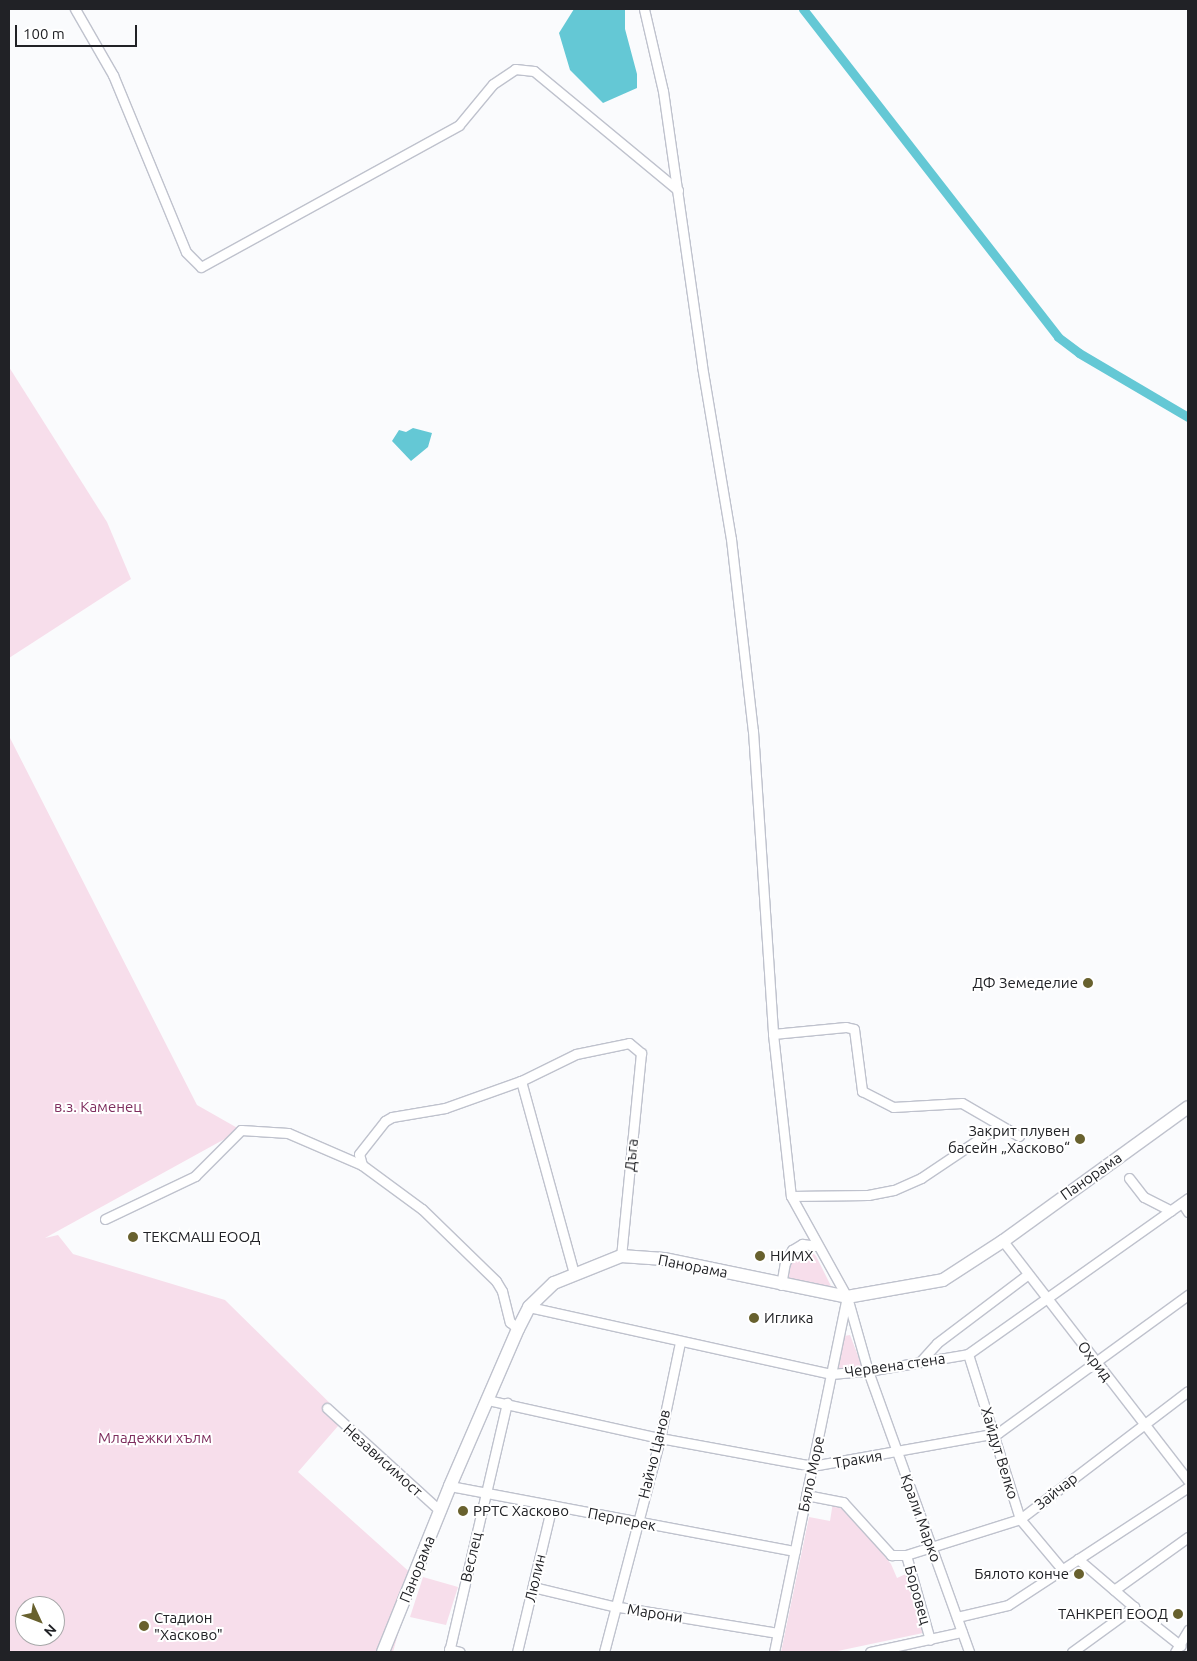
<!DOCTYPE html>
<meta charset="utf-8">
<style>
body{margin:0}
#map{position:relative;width:1197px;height:1661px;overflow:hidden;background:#fafbfd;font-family:Ubuntu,sans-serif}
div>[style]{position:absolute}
.green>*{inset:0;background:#f7deeb}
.water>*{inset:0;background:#64c8d5}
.canal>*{height:9px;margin:-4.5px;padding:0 4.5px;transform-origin:4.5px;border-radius:4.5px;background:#64c8d5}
.roads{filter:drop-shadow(1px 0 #bfc2cd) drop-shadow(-1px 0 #bfc2cd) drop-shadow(0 1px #bfc2cd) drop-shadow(0 -1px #bfc2cd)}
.street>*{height:9px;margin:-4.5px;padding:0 4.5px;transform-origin:4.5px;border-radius:4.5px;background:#fff}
.secondary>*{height:12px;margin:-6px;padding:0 6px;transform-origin:6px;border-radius:6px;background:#fff}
.dots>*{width:14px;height:14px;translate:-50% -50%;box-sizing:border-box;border:2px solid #fff;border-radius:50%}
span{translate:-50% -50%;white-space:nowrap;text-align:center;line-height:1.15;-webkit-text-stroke:4px #fff;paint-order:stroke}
.poi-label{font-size:15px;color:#212226}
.right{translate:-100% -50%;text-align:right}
.left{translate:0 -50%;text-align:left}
.park-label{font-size:15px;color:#7e2e5e}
.street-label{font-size:15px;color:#212226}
.frame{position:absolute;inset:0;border:10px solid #212226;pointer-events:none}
.north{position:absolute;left:15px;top:1596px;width:50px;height:50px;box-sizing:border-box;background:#fff;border:1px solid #a6a7a8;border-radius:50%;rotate:133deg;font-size:14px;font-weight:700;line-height:20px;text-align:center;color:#212226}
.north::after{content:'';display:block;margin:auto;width:18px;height:22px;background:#68612e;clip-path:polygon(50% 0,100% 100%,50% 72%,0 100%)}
.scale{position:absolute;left:15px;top:25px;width:122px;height:22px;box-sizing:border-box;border:2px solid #212226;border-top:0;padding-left:6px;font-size:15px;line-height:18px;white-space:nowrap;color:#212226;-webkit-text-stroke:4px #fff;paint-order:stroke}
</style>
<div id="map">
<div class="green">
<i style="clip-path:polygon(9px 367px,107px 522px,131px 579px,9px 658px)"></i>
<i style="clip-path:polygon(evenodd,9px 736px,197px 1105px,241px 1130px,45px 1238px,58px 1235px,73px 1254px,225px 1300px,345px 1418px,298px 1472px,414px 1576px,393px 1652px,9px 1652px,9px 736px,25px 1606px,55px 1606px,55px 1636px,25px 1636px,25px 1606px)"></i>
<i style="clip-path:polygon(811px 1251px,816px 1256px,833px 1290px,790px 1281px,787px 1277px,792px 1258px,798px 1253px)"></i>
<i style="clip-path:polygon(850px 1335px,862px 1366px,841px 1370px,838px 1366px,844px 1336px)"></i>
<i style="clip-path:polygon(833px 1502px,841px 1504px,891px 1564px,897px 1578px,908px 1573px,923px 1633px,833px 1652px,781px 1652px,809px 1517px,830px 1521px)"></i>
<i style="clip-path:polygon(423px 1577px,458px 1587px,446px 1625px,410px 1617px)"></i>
</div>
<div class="water">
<i style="clip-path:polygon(574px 9px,625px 9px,625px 29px,637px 74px,637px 88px,603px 103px,570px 70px,559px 33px)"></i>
<i style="clip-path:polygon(413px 428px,432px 433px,428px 447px,411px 461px,392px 441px,399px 430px,406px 432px)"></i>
</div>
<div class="canal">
<i style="left:803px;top:9px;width:415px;rotate:52.1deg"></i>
<i style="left:1058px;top:337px;width:26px;rotate:37deg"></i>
<i style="left:1079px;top:353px;width:126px;rotate:30.4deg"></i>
</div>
<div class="roads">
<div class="street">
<i style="left:75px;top:9px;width:76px;rotate:60.1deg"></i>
<i style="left:113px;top:75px;width:191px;rotate:67.6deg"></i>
<i style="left:186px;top:252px;width:21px;rotate:45deg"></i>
<i style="left:201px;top:267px;width:294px;rotate:-28.8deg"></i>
<i style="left:459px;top:125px;width:53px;rotate:-50.3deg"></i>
<i style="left:493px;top:84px;width:27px;rotate:-34deg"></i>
<i style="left:515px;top:69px;width:19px;rotate:6deg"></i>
<i style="left:534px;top:71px;width:187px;rotate:39.6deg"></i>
<i style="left:644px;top:9px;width:84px;rotate:77deg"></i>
<i style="left:663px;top:91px;width:278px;rotate:81.9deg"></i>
<i style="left:702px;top:366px;width:175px;rotate:80.5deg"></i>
<i style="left:731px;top:539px;width:193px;rotate:83.5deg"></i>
<i style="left:753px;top:731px;width:304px;rotate:86.2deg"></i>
<i style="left:773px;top:1034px;width:163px;rotate:83.7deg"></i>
<i style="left:791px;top:1196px;width:115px;rotate:61deg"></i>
<i style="left:847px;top:1297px;width:77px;rotate:74.2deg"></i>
<i style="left:868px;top:1371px;width:299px;rotate:70.2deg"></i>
<i style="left:773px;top:1034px;width:73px;rotate:-5.5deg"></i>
<i style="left:846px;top:1027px;width:8px;rotate:14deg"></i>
<i style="left:854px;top:1029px;width:63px;rotate:82.6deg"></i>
<i style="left:862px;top:1091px;width:35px;rotate:27deg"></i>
<i style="left:893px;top:1107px;width:69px;rotate:-3.3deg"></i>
<i style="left:962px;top:1103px;width:66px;rotate:30.1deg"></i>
<i style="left:521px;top:1081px;width:199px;rotate:74.6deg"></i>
<i style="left:362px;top:1165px;width:11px;rotate:-105deg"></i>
<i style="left:359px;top:1154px;width:42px;rotate:-51.8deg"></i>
<i style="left:385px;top:1121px;width:8px;rotate:-30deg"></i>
<i style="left:392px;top:1117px;width:54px;rotate:-9.6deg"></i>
<i style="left:445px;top:1108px;width:81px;rotate:-19.6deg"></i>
<i style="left:521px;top:1081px;width:61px;rotate:-26.1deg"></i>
<i style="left:576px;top:1054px;width:54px;rotate:-11.7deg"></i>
<i style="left:629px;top:1043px;width:16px;rotate:40deg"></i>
<i style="left:641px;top:1053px;width:204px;rotate:95.6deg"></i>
<i style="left:1129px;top:1178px;width:24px;rotate:52deg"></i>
<i style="left:1144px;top:1197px;width:30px;rotate:27deg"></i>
<i style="left:791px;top:1196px;width:77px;rotate:-0.7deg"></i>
<i style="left:868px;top:1195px;width:26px;rotate:-11deg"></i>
<i style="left:894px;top:1190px;width:30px;rotate:-24deg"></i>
<i style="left:921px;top:1178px;width:84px;rotate:-33.9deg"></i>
<i style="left:991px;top:1131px;width:13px;rotate:-4deg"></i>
<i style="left:1182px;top:1203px;width:11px;rotate:56deg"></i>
<i style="left:105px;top:1219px;width:100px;rotate:-25.5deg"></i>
<i style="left:195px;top:1176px;width:65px;rotate:-45deg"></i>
<i style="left:241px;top:1130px;width:47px;rotate:3.7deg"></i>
<i style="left:288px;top:1133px;width:81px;rotate:23.4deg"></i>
<i style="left:362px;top:1165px;width:74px;rotate:36.3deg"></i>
<i style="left:422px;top:1209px;width:103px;rotate:44.2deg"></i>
<i style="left:496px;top:1281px;width:12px;rotate:59deg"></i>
<i style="left:502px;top:1291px;width:32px;rotate:76deg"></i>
<i style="left:510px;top:1322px;width:11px;rotate:41deg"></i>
<i style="left:1003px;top:1241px;width:302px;rotate:52.3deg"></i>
<i style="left:781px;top:1285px;width:22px;rotate:-80deg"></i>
<i style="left:785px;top:1263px;width:15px;rotate:-62deg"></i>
<i style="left:792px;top:1250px;width:12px;rotate:-31deg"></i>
<i style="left:802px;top:1244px;width:16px;rotate:7deg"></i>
<i style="left:529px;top:1307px;width:309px;rotate:12.5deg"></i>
<i style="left:831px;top:1374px;width:37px;rotate:-5deg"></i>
<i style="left:868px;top:1371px;width:101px;rotate:-9.6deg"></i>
<i style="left:968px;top:1354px;width:270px;rotate:-35.3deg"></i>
<i style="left:968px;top:1354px;width:173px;rotate:72.5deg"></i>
<i style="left:1020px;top:1519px;width:65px;rotate:50deg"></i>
<i style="left:920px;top:1362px;width:25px;rotate:-48deg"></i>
<i style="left:937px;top:1343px;width:113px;rotate:-37.1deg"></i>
<i style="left:488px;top:1400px;width:176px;rotate:12.5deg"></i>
<i style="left:660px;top:1438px;width:155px;rotate:10.4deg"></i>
<i style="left:812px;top:1466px;width:189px;rotate:-10.1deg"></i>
<i style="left:998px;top:1433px;width:235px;rotate:-36deg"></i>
<i style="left:327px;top:1408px;width:153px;rotate:42.3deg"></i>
<i style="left:450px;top:1486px;width:351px;rotate:10.7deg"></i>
<i style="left:806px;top:1495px;width:38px;rotate:11deg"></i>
<i style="left:843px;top:1502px;width:72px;rotate:47.8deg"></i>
<i style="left:891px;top:1555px;width:15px"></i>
<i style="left:906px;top:1555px;width:88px;rotate:74.2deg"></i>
<i style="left:906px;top:1555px;width:120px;rotate:-17.5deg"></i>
<i style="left:1020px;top:1519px;width:211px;rotate:-37.3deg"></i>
<i style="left:533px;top:1587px;width:82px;rotate:13.4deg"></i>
<i style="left:613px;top:1606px;width:167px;rotate:9.3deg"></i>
<i style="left:1114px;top:1590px;width:91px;rotate:-35.6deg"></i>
<i style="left:1143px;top:1616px;width:48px;rotate:38.3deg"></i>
<i style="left:957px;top:1617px;width:52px;rotate:-13.2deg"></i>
<i style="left:1008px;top:1605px;width:215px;rotate:-33.2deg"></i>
<i style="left:449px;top:1649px;width:11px;rotate:15deg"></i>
<i style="left:449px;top:1652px;width:256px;rotate:-76.9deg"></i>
<i style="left:517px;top:1652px;width:151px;rotate:-76.6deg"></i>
<i style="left:604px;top:1652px;width:221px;rotate:-75.3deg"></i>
<i style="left:660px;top:1438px;width:98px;rotate:-78.2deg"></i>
<i style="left:774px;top:1652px;width:359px;rotate:-78.4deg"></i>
<i style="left:870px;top:1652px;width:94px;rotate:-12.3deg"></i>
<i style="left:1072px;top:1652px;width:77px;rotate:-36deg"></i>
<i style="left:1134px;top:1607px;width:74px;rotate:-139.4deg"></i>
<i style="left:1175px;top:1652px;width:26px;rotate:-59deg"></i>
</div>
<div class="secondary">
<i style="left:383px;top:1652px;width:179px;rotate:-68deg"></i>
<i style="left:450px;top:1486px;width:171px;rotate:-66.6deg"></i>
<i style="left:518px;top:1329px;width:25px;rotate:-63deg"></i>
<i style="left:529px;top:1307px;width:35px;rotate:-44deg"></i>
<i style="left:554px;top:1283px;width:72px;rotate:-21.9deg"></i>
<i style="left:621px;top:1256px;width:43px;rotate:4deg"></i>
<i style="left:664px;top:1259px;width:187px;rotate:11.7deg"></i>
<i style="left:847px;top:1297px;width:97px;rotate:-10deg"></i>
<i style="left:943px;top:1280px;width:72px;rotate:-33deg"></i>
<i style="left:1003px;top:1241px;width:228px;rotate:-35.9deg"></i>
</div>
</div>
<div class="dots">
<i style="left:1088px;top:983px;background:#68612e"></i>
<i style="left:1080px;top:1139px;background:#68612e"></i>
<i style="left:133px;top:1237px;background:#68612e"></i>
<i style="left:760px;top:1256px;background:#68612e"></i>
<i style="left:754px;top:1318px;background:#68612e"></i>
<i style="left:463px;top:1511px;background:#68612e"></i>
<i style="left:1079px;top:1574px;background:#68612e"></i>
<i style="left:1178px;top:1614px;background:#68612e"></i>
<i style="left:144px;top:1626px;background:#68612e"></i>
</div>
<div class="poi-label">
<span class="right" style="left:1078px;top:983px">ДФ Земеделие</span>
<span class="right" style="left:1070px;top:1139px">Закрит плувен<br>басейн „Хасково“</span>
<span class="left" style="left:143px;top:1237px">ТЕКСМАШ ЕООД</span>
<span class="left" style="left:770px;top:1256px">НИМХ</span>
<span class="left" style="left:764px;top:1318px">Иглика</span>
<span class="left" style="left:473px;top:1511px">РРТС Хасково</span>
<span class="right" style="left:1069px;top:1574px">Бялото конче</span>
<span class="right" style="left:1168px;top:1614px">ТАНКРЕП ЕООД</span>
<span class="left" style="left:154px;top:1626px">Стадион<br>"Хасково"</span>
</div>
<div class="park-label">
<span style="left:98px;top:1107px">в.з. Каменец</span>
<span style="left:155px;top:1438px">Младежки хълм</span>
</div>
<div class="street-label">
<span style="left:631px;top:1155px;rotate:-84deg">Дъга</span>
<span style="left:1091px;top:1176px;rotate:-35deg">Панорама</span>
<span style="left:693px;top:1266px;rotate:11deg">Панорама</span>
<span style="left:1095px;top:1361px;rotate:52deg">Охрид</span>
<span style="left:895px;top:1365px;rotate:-8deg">Червена стена</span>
<span style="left:1000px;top:1453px;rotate:73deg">Хайдут Велко</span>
<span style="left:654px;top:1454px;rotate:-76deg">Найчо Цанов</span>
<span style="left:858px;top:1459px;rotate:-9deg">Тракия</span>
<span style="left:383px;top:1460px;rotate:42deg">Независимост</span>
<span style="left:811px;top:1474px;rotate:-78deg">Бяло Море</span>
<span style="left:1056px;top:1491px;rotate:-38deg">Зайчар</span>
<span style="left:921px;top:1518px;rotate:70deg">Крали Марко</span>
<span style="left:622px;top:1519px;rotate:11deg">Перперек</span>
<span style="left:471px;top:1557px;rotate:-77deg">Веслец</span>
<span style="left:417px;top:1569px;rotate:-68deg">Панорама</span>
<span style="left:535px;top:1578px;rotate:-77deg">Люлин</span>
<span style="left:918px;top:1595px;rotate:74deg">Боровец</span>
<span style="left:655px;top:1613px;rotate:9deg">Марони</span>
</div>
<div class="frame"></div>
<div class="north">N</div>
<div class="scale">100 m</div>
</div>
